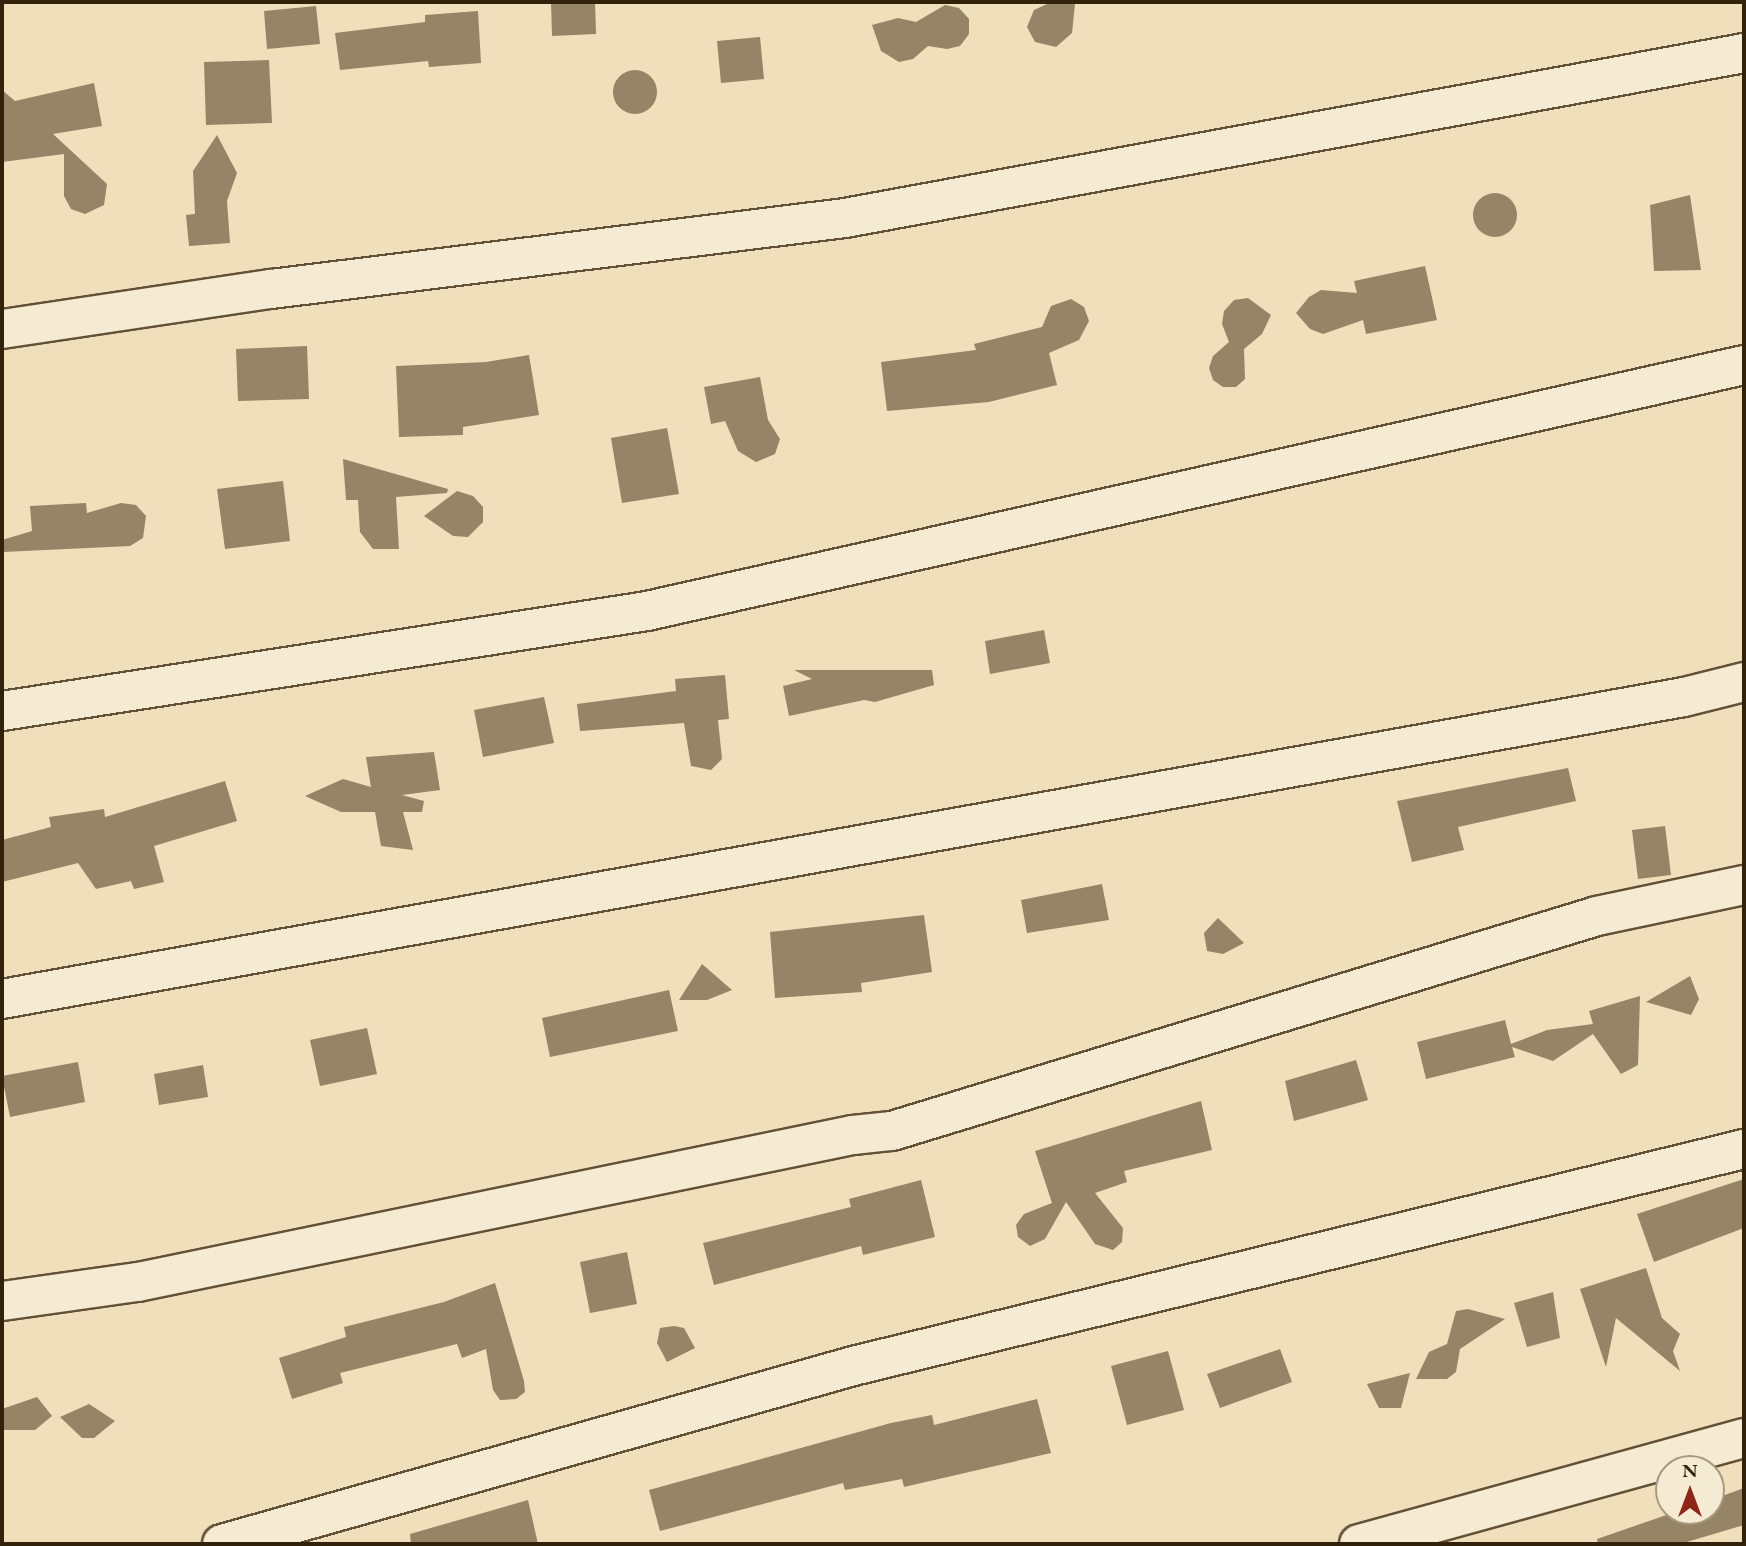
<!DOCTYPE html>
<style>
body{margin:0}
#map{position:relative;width:1746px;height:1546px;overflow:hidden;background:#efdfba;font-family:"EB Garamond",serif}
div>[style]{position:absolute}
.building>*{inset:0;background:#958466}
.round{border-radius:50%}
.roads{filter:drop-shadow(2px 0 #625137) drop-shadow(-2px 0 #625137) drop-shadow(0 2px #625137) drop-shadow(0 -2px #625137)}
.street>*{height:38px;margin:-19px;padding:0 19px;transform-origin:19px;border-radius:19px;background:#f5ead2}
span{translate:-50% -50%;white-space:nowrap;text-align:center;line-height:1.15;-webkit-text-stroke:6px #f5ead2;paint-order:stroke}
.frame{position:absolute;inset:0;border:4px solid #33220b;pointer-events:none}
.north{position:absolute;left:1655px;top:1455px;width:70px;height:70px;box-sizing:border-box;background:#f5ead2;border:2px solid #a79a82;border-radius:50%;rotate:0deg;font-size:19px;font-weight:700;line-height:28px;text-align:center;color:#33220b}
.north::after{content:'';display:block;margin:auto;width:24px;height:32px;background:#8f2418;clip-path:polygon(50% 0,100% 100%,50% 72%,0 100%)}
</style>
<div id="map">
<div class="building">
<i style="clip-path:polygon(551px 2px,595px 2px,596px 34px,552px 36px)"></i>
<i style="clip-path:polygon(1047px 4px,1075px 4px,1072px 33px,1056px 47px,1035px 42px,1027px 27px,1034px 10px)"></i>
<i style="clip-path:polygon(945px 5px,959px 8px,969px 19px,969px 34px,960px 46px,947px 49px,928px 46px,913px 59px,899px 62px,881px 51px,872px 25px,898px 18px,916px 22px)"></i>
<i style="clip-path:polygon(316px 6px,320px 44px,267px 49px,264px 11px)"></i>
<i style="clip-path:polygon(478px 11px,481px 63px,429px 67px,428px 61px,340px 70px,335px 33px,425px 22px,425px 15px)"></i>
<i style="clip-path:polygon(760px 37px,764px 79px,721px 83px,717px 41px)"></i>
<i style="clip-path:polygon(269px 60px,272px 123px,206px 125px,204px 62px)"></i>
<i class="round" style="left:613px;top:70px;width:44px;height:44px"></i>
<i style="clip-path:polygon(94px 83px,102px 126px,53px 134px,107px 184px,104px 205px,85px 214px,71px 209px,64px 196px,64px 154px,2px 162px,2px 90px,15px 101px)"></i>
<i style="clip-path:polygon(217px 135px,237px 173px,227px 201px,230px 243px,189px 246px,186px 215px,195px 214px,193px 171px)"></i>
<i class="round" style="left:1473px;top:193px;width:44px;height:44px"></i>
<i style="clip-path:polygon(1690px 195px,1701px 270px,1654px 271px,1650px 205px)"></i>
<i style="clip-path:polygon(1425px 266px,1437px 320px,1366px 334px,1363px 320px,1323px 334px,1310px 329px,1296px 313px,1309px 297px,1321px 290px,1357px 293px,1354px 281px)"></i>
<i style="clip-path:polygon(1248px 298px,1271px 315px,1262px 334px,1244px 349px,1245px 379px,1236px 387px,1223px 387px,1213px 380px,1209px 368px,1213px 356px,1229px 342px,1222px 324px,1224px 311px,1234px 300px)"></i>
<i style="clip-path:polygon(1071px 299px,1084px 307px,1089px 321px,1079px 340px,1049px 353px,1057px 385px,989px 402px,887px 411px,881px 362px,976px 350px,974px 344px,1042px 327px,1051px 306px)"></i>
<i style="clip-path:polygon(307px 346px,309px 399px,238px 401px,236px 349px)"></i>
<i style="clip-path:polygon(529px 355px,539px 415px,463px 427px,463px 435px,399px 437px,396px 366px,486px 362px)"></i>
<i style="clip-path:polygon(760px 377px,768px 420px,780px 439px,775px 454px,756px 462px,738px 451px,725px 421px,711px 424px,704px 387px)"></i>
<i style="clip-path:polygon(667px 428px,679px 494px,622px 503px,611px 438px)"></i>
<i style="clip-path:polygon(343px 459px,448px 489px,447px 493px,396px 497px,399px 549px,373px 549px,360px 532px,358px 500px,346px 500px)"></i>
<i style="clip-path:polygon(283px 481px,290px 541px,225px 549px,217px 489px)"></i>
<i style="clip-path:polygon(457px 491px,473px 496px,483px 507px,483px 522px,468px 537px,453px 536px,424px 516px)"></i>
<i style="clip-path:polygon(86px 503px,87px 513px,121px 503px,136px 505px,146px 516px,143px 538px,130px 546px,3px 552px,2px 540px,32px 531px,30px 506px)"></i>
<i style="clip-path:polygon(1044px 630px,1050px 663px,990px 674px,985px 641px)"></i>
<i style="clip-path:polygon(794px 670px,932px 670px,934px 685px,875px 702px,864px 700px,789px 716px,783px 686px,812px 679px)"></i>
<i style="clip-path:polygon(725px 675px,729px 719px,718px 720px,722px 759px,711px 770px,691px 766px,684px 723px,580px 731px,577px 704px,676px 691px,675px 679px)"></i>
<i style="clip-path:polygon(544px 697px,554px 743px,483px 757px,474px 710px)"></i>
<i style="clip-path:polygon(434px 752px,440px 790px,402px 795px,424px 801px,422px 812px,403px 812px,413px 850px,381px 846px,375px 812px,341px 812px,305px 796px,343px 779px,371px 787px,366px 757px)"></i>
<i style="clip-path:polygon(1568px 768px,1576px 801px,1458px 827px,1464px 850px,1412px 862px,1397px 801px)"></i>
<i style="clip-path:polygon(225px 781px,237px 821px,154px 846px,164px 882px,134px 889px,131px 881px,96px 889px,78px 863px,2px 882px,2px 840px,51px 827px,49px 817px,104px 809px,105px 817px)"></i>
<i style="clip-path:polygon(1665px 826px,1671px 875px,1638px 879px,1632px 830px)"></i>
<i style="clip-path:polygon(1102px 884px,1109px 920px,1027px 933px,1021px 900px)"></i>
<i style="clip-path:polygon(924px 915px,932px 972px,861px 983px,862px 992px,775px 998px,770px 932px)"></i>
<i style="clip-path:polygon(1218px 918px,1244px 943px,1223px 954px,1207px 951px,1204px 933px)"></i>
<i style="clip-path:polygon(702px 964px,732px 990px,707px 1000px,679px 1000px)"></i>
<i style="clip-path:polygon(1690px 976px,1699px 999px,1691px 1015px,1646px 1002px)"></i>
<i style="clip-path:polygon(669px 990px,678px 1031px,550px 1057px,542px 1018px)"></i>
<i style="clip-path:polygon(1640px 996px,1638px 1065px,1621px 1074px,1593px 1034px,1553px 1061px,1512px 1047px,1515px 1057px,1426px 1079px,1417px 1042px,1505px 1020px,1511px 1044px,1547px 1030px,1593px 1024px,1589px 1011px)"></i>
<i style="clip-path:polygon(367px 1028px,377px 1074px,320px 1086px,310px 1040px)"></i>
<i style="clip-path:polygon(1356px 1060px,1368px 1100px,1294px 1121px,1285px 1081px)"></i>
<i style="clip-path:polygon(78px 1062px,85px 1102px,10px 1117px,2px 1076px)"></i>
<i style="clip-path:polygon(203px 1065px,208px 1097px,159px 1105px,154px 1074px)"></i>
<i style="clip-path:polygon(1201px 1101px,1212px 1150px,1124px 1171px,1127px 1182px,1095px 1193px,1123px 1228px,1122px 1242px,1113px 1250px,1095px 1244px,1066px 1202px,1045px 1239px,1030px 1246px,1018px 1237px,1016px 1225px,1024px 1214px,1052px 1203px,1035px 1151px)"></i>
<i style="clip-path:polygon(1744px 1179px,1744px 1228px,1654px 1262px,1637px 1214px)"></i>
<i style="clip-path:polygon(921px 1180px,935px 1237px,863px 1255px,861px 1246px,714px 1285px,703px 1243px,851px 1207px,849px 1199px)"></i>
<i style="clip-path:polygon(627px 1252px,637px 1304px,590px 1313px,580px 1262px)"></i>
<i style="clip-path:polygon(1646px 1268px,1662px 1318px,1680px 1334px,1673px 1351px,1680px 1371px,1616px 1318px,1606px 1367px,1580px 1289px)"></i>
<i style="clip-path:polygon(495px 1283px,524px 1381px,525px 1392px,516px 1399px,500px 1400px,493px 1390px,486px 1349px,462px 1358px,457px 1344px,340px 1373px,343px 1383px,292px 1399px,279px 1358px,346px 1337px,344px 1327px,444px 1302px)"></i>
<i style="clip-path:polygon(1553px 1292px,1560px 1338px,1527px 1347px,1514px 1303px)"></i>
<i style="clip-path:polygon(1468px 1309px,1505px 1319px,1460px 1349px,1456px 1372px,1447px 1379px,1416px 1379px,1429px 1352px,1447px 1344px,1456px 1311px)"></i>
<i style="clip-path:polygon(674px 1326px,684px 1328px,695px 1348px,667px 1362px,657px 1343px,660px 1328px)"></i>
<i style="clip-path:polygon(1280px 1349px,1292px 1382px,1220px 1408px,1207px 1374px)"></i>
<i style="clip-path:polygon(1168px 1351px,1184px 1410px,1127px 1425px,1111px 1366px)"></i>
<i style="clip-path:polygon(1410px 1373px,1401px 1408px,1379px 1408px,1367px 1384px)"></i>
<i style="clip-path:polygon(37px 1397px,52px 1416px,35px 1430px,2px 1430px,2px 1409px)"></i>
<i style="clip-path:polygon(1037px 1399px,1051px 1453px,904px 1487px,902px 1479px,845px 1490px,843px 1483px,660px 1531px,649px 1490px,891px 1423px,932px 1415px,934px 1425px)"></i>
<i style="clip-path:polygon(89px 1404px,115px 1421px,94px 1438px,82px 1438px,60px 1417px)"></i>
<i style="clip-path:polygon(1744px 1488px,1744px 1525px,1680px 1544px,1598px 1544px,1597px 1539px,1678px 1511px,1711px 1511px,1711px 1500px)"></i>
<i style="clip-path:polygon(528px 1500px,538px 1544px,411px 1544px,410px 1534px)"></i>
</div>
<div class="roads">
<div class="street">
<i style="left:2px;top:329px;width:272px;rotate:-8.5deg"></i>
<i style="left:271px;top:289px;width:578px;rotate:-7.05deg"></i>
<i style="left:845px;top:218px;width:914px;rotate:-10.4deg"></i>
<i style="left:2px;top:711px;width:653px;rotate:-8.81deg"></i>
<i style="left:647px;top:611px;width:1124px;rotate:-12.64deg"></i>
<i style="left:2px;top:999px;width:1709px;rotate:-10.18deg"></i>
<i style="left:1684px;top:697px;width:62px;rotate:-14deg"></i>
<i style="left:2px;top:1301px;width:137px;rotate:-8deg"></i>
<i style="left:138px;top:1282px;width:730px;rotate:-11.62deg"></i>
<i style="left:853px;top:1135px;width:39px;rotate:-6deg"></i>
<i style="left:892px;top:1131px;width:737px;rotate:-16.96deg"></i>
<i style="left:1597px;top:916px;width:150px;rotate:-11.9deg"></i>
<i style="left:222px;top:1544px;width:656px;rotate:-15.75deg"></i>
<i style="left:853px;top:1366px;width:917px;rotate:-13.69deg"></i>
<i style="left:1359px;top:1544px;width:399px;rotate:-15.4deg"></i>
</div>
</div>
<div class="frame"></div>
<div class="north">N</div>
</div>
